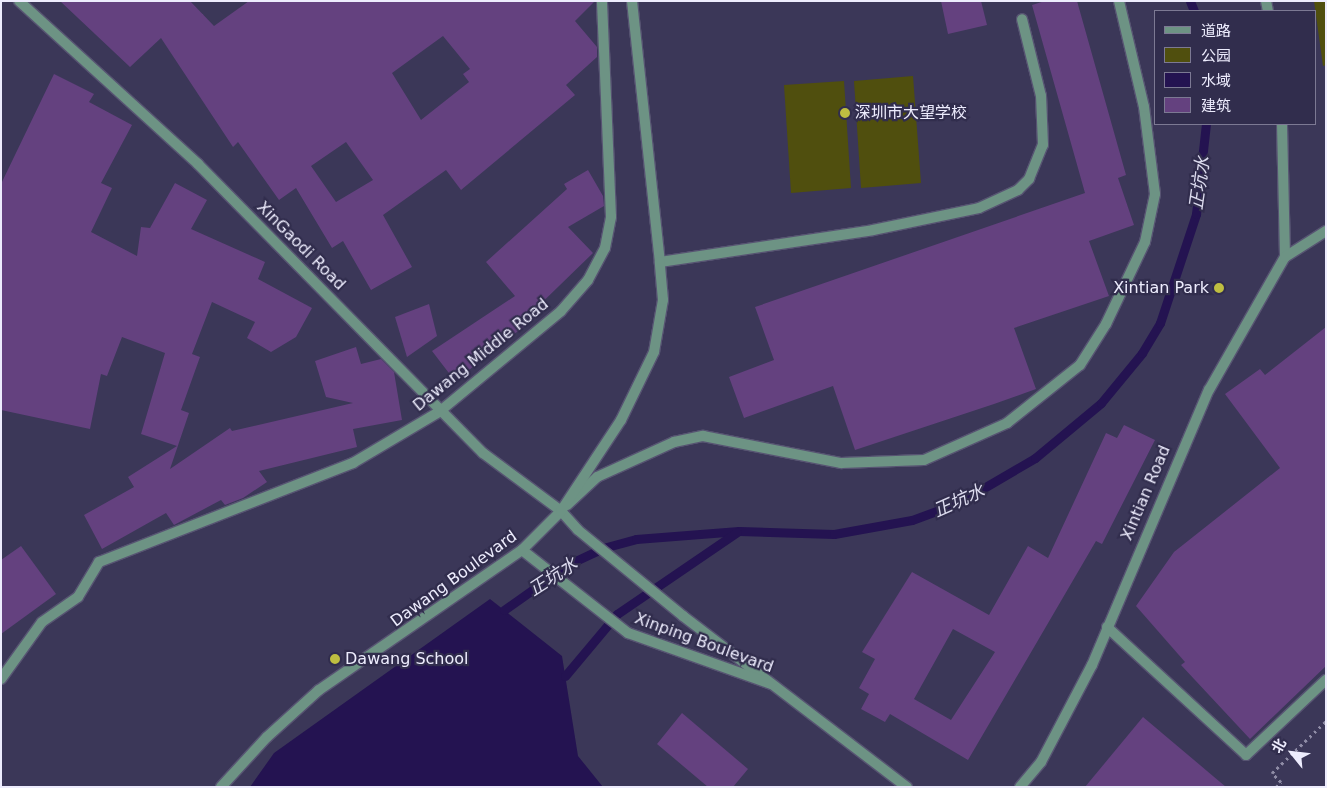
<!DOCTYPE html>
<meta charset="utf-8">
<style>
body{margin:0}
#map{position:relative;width:1327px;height:788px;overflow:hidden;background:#3b3758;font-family:"DejaVu Sans","Noto Sans SC",sans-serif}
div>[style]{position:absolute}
.green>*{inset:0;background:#504f0e}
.water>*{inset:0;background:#241351}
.stream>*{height:9px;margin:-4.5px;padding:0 4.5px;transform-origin:4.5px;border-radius:4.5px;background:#241351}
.building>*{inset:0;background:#64417f}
.path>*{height:3px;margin-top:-1.5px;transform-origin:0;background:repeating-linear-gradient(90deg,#8f8ca6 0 2.5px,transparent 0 6.5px)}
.roads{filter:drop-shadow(1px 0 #575472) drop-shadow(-1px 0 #575472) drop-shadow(0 1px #575472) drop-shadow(0 -1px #575472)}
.service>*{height:10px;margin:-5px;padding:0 5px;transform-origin:5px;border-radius:5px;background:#6d9384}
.minor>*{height:10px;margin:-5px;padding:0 5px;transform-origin:5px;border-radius:5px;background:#6d9384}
.tertiary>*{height:10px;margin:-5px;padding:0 5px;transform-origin:5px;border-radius:5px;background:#6d9384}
.dots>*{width:14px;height:14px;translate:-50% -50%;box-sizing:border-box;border:2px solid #312d4d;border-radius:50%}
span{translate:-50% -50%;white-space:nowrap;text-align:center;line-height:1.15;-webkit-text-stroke:4.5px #312d4d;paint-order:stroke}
.poi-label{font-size:16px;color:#edecfd}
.left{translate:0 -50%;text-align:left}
.right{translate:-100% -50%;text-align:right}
.street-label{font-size:16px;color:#edecfd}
.water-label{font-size:18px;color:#dcdbee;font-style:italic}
.frame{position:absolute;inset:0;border:2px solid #edecfd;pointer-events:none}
.legend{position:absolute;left:1154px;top:10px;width:162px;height:115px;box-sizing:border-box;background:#312d4d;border:1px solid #7c7993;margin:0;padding:6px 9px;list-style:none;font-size:15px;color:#edecfd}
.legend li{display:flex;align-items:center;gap:10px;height:25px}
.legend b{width:25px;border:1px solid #7c7993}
.north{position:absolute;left:1267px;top:728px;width:50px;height:50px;-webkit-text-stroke:4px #312d4d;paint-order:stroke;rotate:299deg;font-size:14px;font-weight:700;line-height:20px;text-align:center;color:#edecfd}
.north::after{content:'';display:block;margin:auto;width:18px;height:22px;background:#edecfd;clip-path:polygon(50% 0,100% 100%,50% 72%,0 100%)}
</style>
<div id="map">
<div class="green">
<i style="clip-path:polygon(1314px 1px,1326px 1px,1326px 65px,1323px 66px)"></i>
<i style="clip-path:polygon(913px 76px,921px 183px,861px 188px,854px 81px)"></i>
<i style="clip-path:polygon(844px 81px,851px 188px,791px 193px,784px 85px)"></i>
</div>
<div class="water">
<i style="clip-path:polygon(490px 599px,562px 656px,578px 756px,603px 787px,250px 787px,274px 753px)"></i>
</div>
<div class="stream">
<i style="left:1190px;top:1px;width:11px;rotate:68deg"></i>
<i style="left:504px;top:610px;width:80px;rotate:-35.3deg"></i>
<i style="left:569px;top:564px;width:38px;rotate:-25deg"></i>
<i style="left:603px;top:548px;width:34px;rotate:-15deg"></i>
<i style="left:636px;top:539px;width:103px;rotate:-4.4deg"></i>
<i style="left:739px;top:531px;width:95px;rotate:1.8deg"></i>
<i style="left:834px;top:534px;width:79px;rotate:-10.2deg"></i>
<i style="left:912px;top:520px;width:49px;rotate:-20.3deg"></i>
<i style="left:958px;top:503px;width:89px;rotate:-30.3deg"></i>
<i style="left:1035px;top:458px;width:86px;rotate:-39.8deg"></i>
<i style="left:1101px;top:403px;width:65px;rotate:-50.6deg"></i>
<i style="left:1142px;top:353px;width:35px;rotate:-59deg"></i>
<i style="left:1160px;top:323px;width:115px;rotate:-71.7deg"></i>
<i style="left:1196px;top:214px;width:91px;rotate:-83.7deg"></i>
<i style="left:565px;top:676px;width:81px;rotate:-50deg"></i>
<i style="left:617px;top:614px;width:145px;rotate:-34.3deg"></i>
</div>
<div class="building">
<i style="clip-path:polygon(evenodd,60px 1px,190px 1px,214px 26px,249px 1px,595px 1px,575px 21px,597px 47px,597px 57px,566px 85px,575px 95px,461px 190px,446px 170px,383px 215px,412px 267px,371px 290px,343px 241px,332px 248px,296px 188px,279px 200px,238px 142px,233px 147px,161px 38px,130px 67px,60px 1px,443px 36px,470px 69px,463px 74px,469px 82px,421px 120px,392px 73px,443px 36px,60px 1px,346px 142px,373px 180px,336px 202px,311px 166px,346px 142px)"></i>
<i style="clip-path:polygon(941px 1px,981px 1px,987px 25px,948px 34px)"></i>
<i style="clip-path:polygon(1045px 1px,1077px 1px,1126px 175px,1118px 178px,1134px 225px,1089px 241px,1109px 296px,1014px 328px,1036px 389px,994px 404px,855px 450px,833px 386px,744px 418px,729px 377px,774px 360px,755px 307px,1085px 193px,1032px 5px)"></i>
<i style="clip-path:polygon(54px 74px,94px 94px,89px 102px,132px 125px,101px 183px,112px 188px,91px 232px,137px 256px,141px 227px,150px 228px,175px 183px,207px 200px,191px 229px,265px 262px,258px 279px,312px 308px,296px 337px,271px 352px,247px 338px,255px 322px,212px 302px,192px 354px,200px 357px,181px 410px,189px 413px,170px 469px,230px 428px,232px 431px,353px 403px,326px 397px,315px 361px,356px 347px,361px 364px,381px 359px,394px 372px,402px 420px,353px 429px,357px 447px,259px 471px,267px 482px,243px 498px,225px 505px,221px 500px,174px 525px,166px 513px,102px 549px,84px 515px,134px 487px,128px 477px,177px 446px,141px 434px,165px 353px,122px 337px,107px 376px,101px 374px,90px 429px,1px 410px,1px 184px)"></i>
<i style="clip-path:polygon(588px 170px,603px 196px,604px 206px,568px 227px,593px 253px,524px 320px,527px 324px,455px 381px,432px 351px,515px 296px,486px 262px,567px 189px,564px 184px)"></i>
<i style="clip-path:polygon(429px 304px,437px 336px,407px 357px,395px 317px)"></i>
<i style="clip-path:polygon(1326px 327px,1326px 666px,1250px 739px,1181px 665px,1185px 662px,1136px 606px,1174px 552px,1280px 468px,1225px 394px,1260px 369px,1265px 375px)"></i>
<i style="clip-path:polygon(evenodd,1124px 425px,1155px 440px,1102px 544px,1096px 541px,968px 760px,890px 714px,885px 722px,861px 709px,869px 694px,859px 688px,875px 659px,862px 652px,912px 572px,989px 615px,1028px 546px,1048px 558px,1106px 433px,1117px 438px,1124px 425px,953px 629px,995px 652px,951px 720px,914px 699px,953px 629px)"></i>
<i style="clip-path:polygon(21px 546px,56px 594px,1px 634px,1px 560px)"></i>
<i style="clip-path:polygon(682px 713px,748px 769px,733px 787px,708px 787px,657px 744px)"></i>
<i style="clip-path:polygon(1143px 717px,1226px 787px,1085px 787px)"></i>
</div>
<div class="path">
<i style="left:1276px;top:787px;width:7px;rotate:-45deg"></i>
<i style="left:1281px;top:782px;width:13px;rotate:-135deg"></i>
<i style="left:1272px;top:773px;width:75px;rotate:-43.9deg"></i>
</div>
<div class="roads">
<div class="service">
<i style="left:660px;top:262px;width:215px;rotate:-8.5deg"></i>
<i style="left:873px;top:230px;width:108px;rotate:-11.7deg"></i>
<i style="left:979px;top:208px;width:43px;rotate:-24.8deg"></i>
<i style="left:1018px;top:190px;width:16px;rotate:-45deg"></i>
<i style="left:1029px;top:179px;width:37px;rotate:-68deg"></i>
<i style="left:1043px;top:145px;width:49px;rotate:-92.3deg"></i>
<i style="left:1041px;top:96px;width:79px;rotate:-103.9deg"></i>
</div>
<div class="minor">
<i style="left:632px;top:1px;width:262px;rotate:83.9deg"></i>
<i style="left:1266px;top:1px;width:10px;rotate:79deg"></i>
<i style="left:1282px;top:124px;width:133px;rotate:88.7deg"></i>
<i style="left:567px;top:505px;width:41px;rotate:-43deg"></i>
<i style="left:597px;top:477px;width:85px;rotate:-24.4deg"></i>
<i style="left:674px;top:442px;width:30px;rotate:-12deg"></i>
<i style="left:703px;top:436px;width:141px;rotate:11.1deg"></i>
<i style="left:841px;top:463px;width:83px;rotate:-2.1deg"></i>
<i style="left:924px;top:460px;width:91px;rotate:-24deg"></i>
<i style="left:1007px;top:423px;width:93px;rotate:-38.5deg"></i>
<i style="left:1080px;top:365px;width:49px;rotate:-57.6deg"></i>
<i style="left:1106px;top:324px;width:91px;rotate:-64.6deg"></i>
<i style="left:1145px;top:242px;width:49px;rotate:-78.2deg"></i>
<i style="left:1155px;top:194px;width:88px;rotate:-97.2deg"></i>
<i style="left:1144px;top:107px;width:109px;rotate:-103.3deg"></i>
<i style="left:1107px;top:627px;width:189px;rotate:42.6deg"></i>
<i style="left:1246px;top:755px;width:110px;rotate:-43.2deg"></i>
<i style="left:1px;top:679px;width:70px;rotate:-54.3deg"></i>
<i style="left:42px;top:622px;width:44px;rotate:-34.8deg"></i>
<i style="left:78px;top:597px;width:41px;rotate:-59deg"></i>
<i style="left:99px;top:562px;width:273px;rotate:-21.3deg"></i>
<i style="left:353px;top:463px;width:100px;rotate:-30.7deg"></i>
<i style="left:439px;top:412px;width:158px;rotate:-39.6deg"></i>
<i style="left:561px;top:311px;width:41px;rotate:-48.9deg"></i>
<i style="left:588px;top:280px;width:36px;rotate:-62deg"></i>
<i style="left:605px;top:248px;width:32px;rotate:-79deg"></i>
<i style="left:611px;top:217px;width:216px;rotate:-92.4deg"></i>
</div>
<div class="tertiary">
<i style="left:19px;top:1px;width:242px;rotate:42.3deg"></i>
<i style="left:198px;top:164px;width:406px;rotate:45.4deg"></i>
<i style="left:483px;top:453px;width:97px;rotate:36.6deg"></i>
<i style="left:561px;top:511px;width:25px;rotate:48deg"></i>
<i style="left:578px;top:530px;width:136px;rotate:39.3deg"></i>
<i style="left:683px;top:616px;width:282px;rotate:37.4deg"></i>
<i style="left:522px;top:550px;width:135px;rotate:38.1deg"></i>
<i style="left:628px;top:633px;width:152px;rotate:19.6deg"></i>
<i style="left:221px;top:787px;width:68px;rotate:-47.4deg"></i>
<i style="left:267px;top:737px;width:70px;rotate:-42.1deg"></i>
<i style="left:319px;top:690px;width:247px;rotate:-34.6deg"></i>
<i style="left:522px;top:550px;width:55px;rotate:-45deg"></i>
<i style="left:561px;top:511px;width:109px;rotate:-56.6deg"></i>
<i style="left:621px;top:420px;width:76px;rotate:-64.1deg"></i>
<i style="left:654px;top:352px;width:53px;rotate:-80.2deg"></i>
<i style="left:663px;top:300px;width:38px;rotate:-95deg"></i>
<i style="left:1020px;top:787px;width:33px;rotate:-50deg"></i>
<i style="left:1041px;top:762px;width:110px;rotate:-62.3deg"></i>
<i style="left:1092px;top:665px;width:299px;rotate:-67deg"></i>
<i style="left:1209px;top:390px;width:153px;rotate:-60.3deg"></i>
<i style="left:1285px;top:257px;width:49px;rotate:-32.4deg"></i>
</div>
</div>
<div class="dots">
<i style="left:845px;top:113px;background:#bfbe41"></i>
<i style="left:1219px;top:288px;background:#bfbe41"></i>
<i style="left:335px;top:659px;background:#bfbe41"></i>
</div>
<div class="poi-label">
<span class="left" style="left:855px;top:113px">深圳市大望学校</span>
<span class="right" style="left:1209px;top:288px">Xintian Park</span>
<span class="left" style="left:345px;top:659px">Dawang School</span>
</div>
<div class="street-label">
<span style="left:301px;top:246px;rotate:45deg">XinGaodi Road</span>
<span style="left:481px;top:355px;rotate:-39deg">Dawang Middle Road</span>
<span style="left:1146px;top:493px;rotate:-67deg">Xintian Road</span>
<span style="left:454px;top:579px;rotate:-36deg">Dawang Boulevard</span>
<span style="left:704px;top:643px;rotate:20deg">Xinping Boulevard</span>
</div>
<div class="water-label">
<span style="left:1200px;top:183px;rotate:-82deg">正坑水</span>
<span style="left:959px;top:501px;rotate:-24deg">正坑水</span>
<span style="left:553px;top:577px;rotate:-33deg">正坑水</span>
</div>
<div class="frame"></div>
<ul class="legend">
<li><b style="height:6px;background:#6d9384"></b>道路</li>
<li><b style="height:14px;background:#504f0e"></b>公园</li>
<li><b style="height:14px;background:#241351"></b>水域</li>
<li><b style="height:14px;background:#64417f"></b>建筑</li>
</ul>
<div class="north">北</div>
</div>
